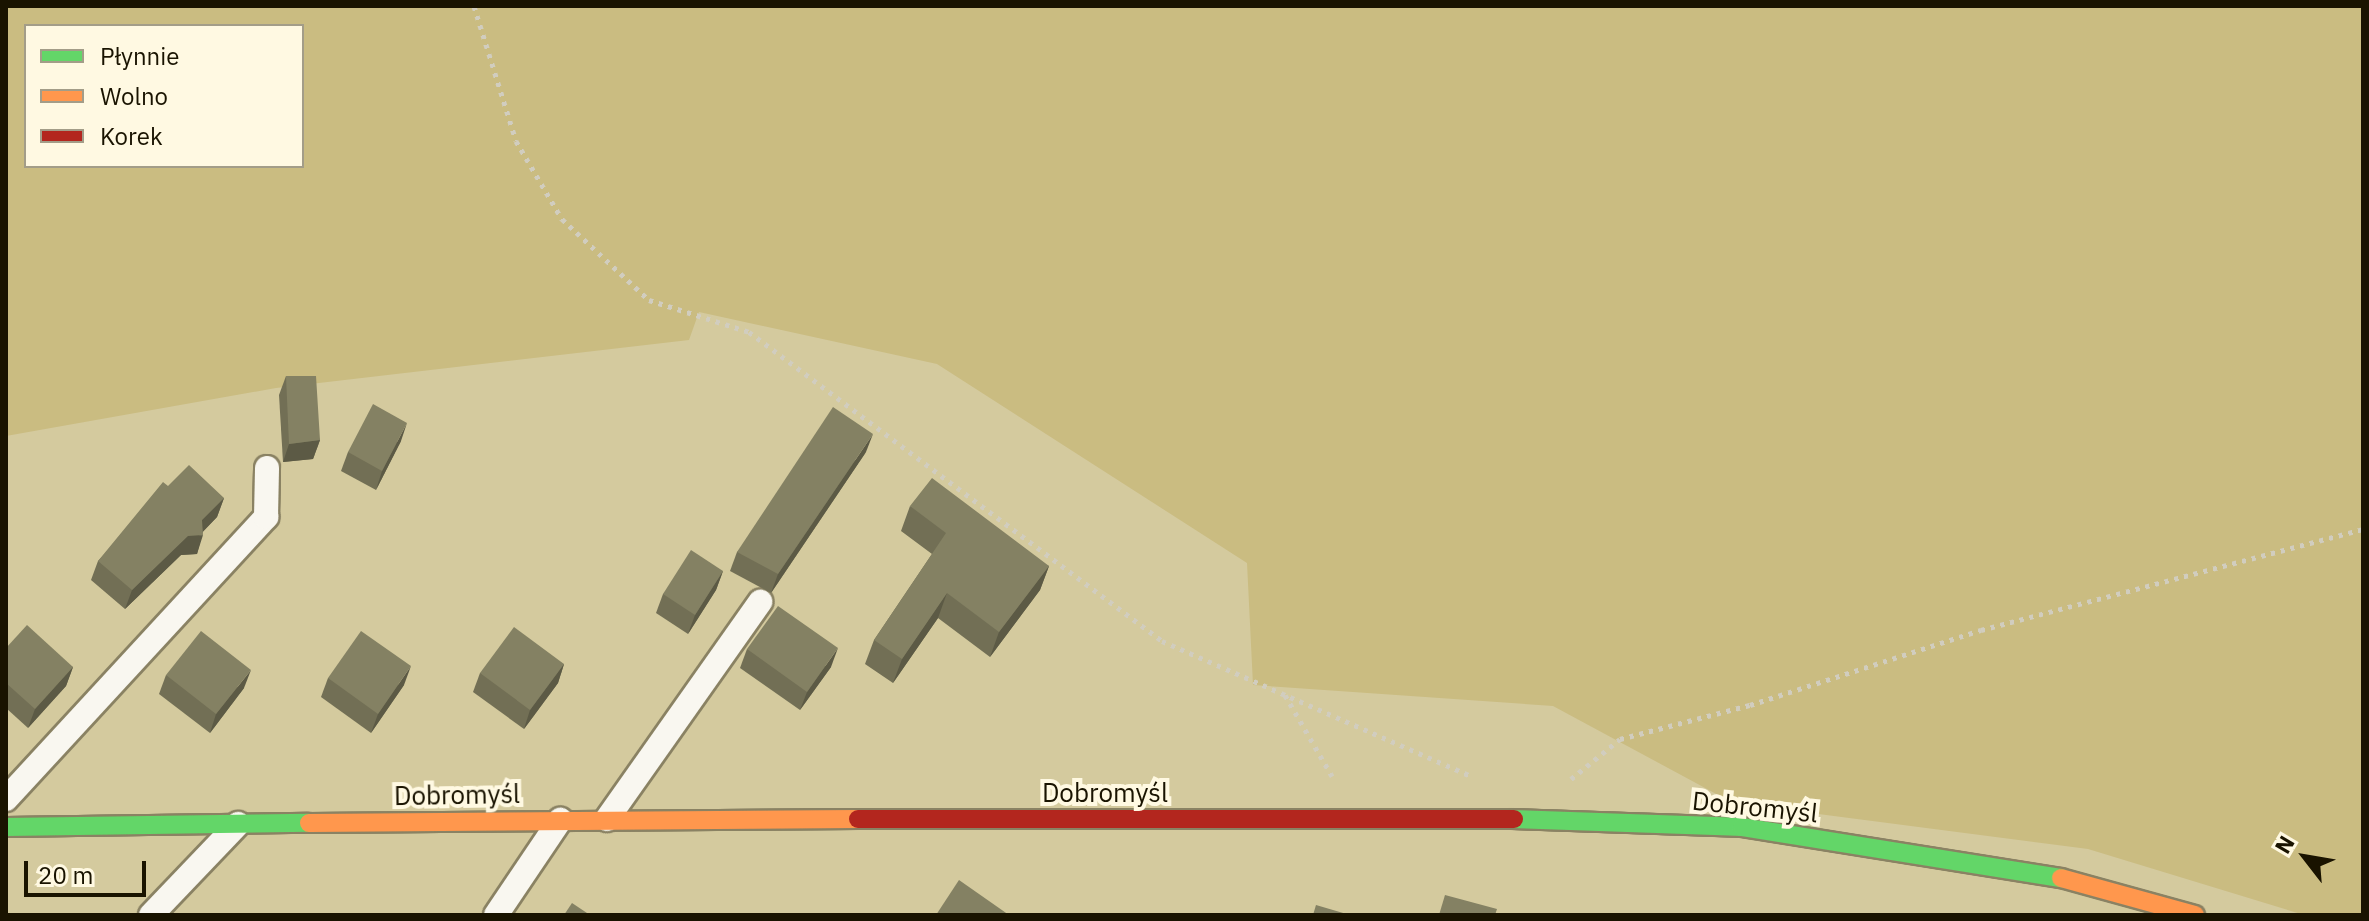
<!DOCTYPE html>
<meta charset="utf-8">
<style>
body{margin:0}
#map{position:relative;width:2369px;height:921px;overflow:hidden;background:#d4ca9e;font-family:"IBM Plex Sans",sans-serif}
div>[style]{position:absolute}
.green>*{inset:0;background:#cabc81}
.path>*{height:5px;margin-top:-2.5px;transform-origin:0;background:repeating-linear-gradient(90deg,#d1cdbf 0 4px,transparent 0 10px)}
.roads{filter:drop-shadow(2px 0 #8a8263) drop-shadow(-2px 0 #8a8263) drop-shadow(0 2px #8a8263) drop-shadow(0 -2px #8a8263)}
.lane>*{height:24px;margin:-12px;padding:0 12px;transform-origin:12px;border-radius:12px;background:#f9f7f0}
.fast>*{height:18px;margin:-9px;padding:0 9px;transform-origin:9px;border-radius:9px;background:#63d668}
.slow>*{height:18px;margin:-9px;padding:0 9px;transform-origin:9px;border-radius:9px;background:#ff974d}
.jam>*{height:18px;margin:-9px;padding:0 9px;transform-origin:9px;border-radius:9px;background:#b3261e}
.wall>*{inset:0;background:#726f55}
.shaded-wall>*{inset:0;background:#5c5a45}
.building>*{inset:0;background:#848163}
span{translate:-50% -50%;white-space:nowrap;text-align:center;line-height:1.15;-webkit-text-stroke:8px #fff9e2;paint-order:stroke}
.street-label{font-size:26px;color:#191300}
.frame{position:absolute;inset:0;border:8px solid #191300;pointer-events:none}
.legend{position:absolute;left:24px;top:24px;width:280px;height:144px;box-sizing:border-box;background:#fff9e2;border:2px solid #a39d88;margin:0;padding:10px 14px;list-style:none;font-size:24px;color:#191300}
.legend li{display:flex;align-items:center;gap:16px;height:40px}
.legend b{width:40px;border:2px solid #a39d88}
.north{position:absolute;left:2265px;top:817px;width:80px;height:80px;-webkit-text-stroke:6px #fff9e2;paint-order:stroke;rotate:301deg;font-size:22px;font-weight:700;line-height:32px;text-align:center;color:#191300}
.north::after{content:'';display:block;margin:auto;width:28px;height:36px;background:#191300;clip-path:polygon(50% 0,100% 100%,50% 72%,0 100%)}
.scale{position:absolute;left:24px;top:861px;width:122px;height:36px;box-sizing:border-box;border:4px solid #191300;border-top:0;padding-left:10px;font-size:24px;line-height:28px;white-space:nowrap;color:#191300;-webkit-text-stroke:6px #fff9e2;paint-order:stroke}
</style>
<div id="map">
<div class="green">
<i style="clip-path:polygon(evenodd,6px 6px,2363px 6px,2363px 915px,2304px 915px,2088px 849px,1733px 803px,1553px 706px,1253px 685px,1247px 563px,937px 364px,699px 312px,689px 340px,276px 388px,6px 436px,6px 6px,26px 26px,302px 26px,302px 166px,26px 166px,26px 26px)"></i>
</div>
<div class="path">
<i style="left:474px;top:6px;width:141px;rotate:72.7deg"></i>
<i style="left:516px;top:141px;width:91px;rotate:59.5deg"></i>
<i style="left:562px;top:219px;width:119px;rotate:43deg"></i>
<i style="left:649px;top:300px;width:105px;rotate:17.7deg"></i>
<i style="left:749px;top:332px;width:516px;rotate:36.8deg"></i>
<i style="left:1162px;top:641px;width:335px;rotate:23.6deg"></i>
<i style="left:1285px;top:695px;width:94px;rotate:59.9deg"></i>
<i style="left:1571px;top:779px;width:63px;rotate:-39.2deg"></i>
<i style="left:1620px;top:739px;width:134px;rotate:-14.7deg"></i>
<i style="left:1750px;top:705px;width:243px;rotate:-18deg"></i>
<i style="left:1981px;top:630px;width:395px;rotate:-14.8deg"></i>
</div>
<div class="roads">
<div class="lane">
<i style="left:6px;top:799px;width:384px;rotate:-47.3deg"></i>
<i style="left:266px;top:517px;width:49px;rotate:-88.8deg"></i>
<i style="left:607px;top:819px;width:266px;rotate:-54.8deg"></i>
<i style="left:151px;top:915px;width:126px;rotate:-46.3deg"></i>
<i style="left:496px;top:915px;width:115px;rotate:-56deg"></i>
</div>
<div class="fast">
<i style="left:1514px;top:819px;width:228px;rotate:2deg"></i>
<i style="left:1742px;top:827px;width:323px;rotate:9.1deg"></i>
<i style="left:6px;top:827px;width:303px;rotate:-0.8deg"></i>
</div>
<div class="slow">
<i style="left:309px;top:823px;width:549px;rotate:-0.42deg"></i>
<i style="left:2061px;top:878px;width:139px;rotate:15.4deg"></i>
</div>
<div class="jam">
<i style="left:858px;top:819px;width:656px"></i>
</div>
</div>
<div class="wall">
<i style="clip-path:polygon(286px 376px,320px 440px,313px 459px,283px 462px,279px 395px)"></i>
<i style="clip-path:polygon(401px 441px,376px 490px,341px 471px,348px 452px)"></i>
<i style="clip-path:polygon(866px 452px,771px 593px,730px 571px,737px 552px)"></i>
<i style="clip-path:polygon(168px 486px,224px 498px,217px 517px,203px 531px,197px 554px,181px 555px,125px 609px,91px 580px,98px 561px)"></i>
<i style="clip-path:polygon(910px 506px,1049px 566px,1040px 590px,990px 657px,938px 618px,893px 683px,865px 664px,874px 640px,932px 554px,901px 531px)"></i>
<i style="clip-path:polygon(723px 571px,716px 590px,688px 634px,656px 613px,663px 594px)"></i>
<i style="clip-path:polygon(6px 648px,73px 667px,66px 686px,28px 728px,6px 708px)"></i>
<i style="clip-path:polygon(747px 649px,831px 667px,800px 710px,740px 668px)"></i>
<i style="clip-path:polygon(564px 664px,558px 683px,524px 729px,473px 692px,480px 673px)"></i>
<i style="clip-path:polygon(166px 675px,244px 688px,210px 733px,159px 694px)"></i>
<i style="clip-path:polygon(328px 678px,404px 685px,371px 733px,321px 697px)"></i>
</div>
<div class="shaded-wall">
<i style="clip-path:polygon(407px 423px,401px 441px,376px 490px,382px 471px)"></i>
<i style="clip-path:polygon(873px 434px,866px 452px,771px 593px,778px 574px)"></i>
<i style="clip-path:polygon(320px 440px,313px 459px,283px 462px,289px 444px)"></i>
<i style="clip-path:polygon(224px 498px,217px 517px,199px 536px,203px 535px,197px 554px,181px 555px,125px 609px,132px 590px)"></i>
<i style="clip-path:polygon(1049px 566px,1040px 590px,990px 657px,999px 632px)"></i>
<i style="clip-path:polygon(723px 571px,716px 590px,688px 634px,695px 615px)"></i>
<i style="clip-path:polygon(947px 593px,938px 618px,893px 683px,902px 659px)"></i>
<i style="clip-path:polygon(838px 648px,831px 667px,800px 710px,807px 692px)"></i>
<i style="clip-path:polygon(564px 664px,558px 683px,524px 729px,530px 710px)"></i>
<i style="clip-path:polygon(411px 666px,404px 685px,371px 733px,378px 714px)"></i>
<i style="clip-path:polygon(73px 667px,66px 686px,28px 728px,35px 709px)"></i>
<i style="clip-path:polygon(251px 670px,244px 688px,210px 733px,216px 714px)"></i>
</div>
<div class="building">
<i style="clip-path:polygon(286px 376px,316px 376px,320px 440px,289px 444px)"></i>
<i style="clip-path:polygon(373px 404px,407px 423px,382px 471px,348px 452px)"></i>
<i style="clip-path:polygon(833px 407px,873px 434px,778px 574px,737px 552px)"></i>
<i style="clip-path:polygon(189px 465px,224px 498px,202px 520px,203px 535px,188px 536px,132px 590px,98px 561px,163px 482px,168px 486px)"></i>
<i style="clip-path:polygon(932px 478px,1049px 566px,999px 632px,947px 593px,902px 659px,874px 640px,946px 533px,910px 506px)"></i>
<i style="clip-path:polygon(691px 550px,723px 571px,695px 615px,663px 594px)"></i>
<i style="clip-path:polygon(778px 606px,838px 648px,807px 692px,747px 649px)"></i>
<i style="clip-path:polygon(27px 625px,73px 667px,35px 709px,6px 683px,6px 648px)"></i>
<i style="clip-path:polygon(514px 627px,564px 664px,530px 710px,480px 673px)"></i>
<i style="clip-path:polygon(201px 631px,251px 670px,216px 714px,166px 675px)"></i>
<i style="clip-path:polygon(361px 631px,411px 666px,378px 714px,328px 678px)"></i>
<i style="clip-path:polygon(959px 880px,1009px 915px,936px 915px)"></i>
<i style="clip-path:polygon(1445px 895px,1497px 909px,1495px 915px,1439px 915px)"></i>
<i style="clip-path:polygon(572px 903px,590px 915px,564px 915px)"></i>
<i style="clip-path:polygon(1316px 905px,1350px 915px,1313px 915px)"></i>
</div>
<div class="street-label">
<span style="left:1105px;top:793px">Dobromyśl</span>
<span style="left:457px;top:795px;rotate:-1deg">Dobromyśl</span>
<span style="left:1755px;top:807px;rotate:6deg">Dobromyśl</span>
</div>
<div class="frame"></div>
<ul class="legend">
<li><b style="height:10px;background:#63d668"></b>Płynnie</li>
<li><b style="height:10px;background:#ff974d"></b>Wolno</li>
<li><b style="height:10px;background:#b3261e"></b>Korek</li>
</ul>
<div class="north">N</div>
<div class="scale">20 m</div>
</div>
